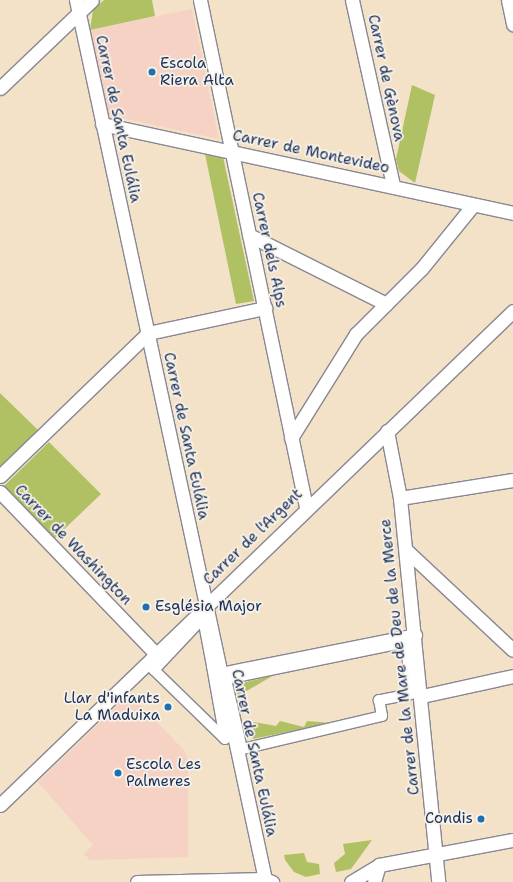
<!DOCTYPE html>
<meta charset="utf-8">
<style>
body{margin:0}
#map{position:relative;width:513px;height:882px;overflow:hidden;background:#f4e2c8;font-family:"Shantell Sans",sans-serif}
div>[style]{position:absolute}
.built>*{inset:0;background:#f5d2c3}
.green>*{inset:0;background:#b0c164}
.roads{filter:drop-shadow(1px 0 #888893) drop-shadow(-1px 0 #888893) drop-shadow(0 1px #888893) drop-shadow(0 -1px #888893)}
.pedestrian>*{height:10px;margin:-5px;padding:0 5px;transform-origin:5px;border-radius:5px;background:#fff}
.minor>*{height:13px;margin:-6.5px;padding:0 6.5px;transform-origin:6.5px;border-radius:6.5px;background:#fff}
.dots>*{width:11px;height:11px;translate:-50% -50%;box-sizing:border-box;border:2px solid #f7f3e8;border-radius:50%}
span{translate:-50% -50%;white-space:nowrap;text-align:center;line-height:1.15;-webkit-text-stroke:3.5px #f7f3e8;paint-order:stroke}
.poi-label{font-size:15px;color:#1b2f5e}
.left{translate:0 -50%;text-align:left}
.right{translate:-100% -50%;text-align:right}
.street-label{font-size:15px;color:#1b2f5e}
</style>
<div id="map">
<div class="built">
<i style="clip-path:polygon(192px 9px,219px 139px,108px 115px,90px 30px)"></i>
<i style="clip-path:polygon(129px 694px,184px 750px,188px 760px,188px 857px,90px 860px,84px 854px,93px 845px,38px 782px)"></i>
</div>
<div class="green">
<i style="clip-path:polygon(104px 0,152px 0,155px 16px,90px 30px,93px 10px)"></i>
<i style="clip-path:polygon(412px 85px,435px 95px,415px 183px,399px 171px,396px 159px)"></i>
<i style="clip-path:polygon(205px 154px,223px 157px,254px 301px,236px 304px)"></i>
<i style="clip-path:polygon(0 393px,38px 430px,0 467px)"></i>
<i style="clip-path:polygon(49px 442px,101px 494px,55px 538px,4px 486px)"></i>
<i style="clip-path:polygon(274px 675px,238px 696px,235px 685px)"></i>
<i style="clip-path:polygon(280px 721px,304px 727px,307px 721px,332px 723px,253px 739px,250px 727px,254px 722px,276px 726px)"></i>
<i style="clip-path:polygon(372px 840px,351px 869px,336px 872px,334px 863px,345px 854px,343px 844px)"></i>
<i style="clip-path:polygon(304px 853px,307px 862px,319px 864px,320px 874px,306px 877px,294px 872px,285px 860px,284px 855px)"></i>
</div>
<div class="roads">
<div class="pedestrian">
<i style="left:203px;top:618px;width:49px;rotate:79.4deg"></i>
<i style="left:212px;top:666px;width:74px;rotate:79.9deg"></i>
<i style="left:225px;top:739px;width:99px;rotate:-135.8deg"></i>
<i style="left:154px;top:670px;width:71px;rotate:-46.7deg"></i>
<i style="left:406px;top:642px;width:52px;rotate:84.5deg"></i>
<i style="left:411px;top:694px;width:33px;rotate:169deg"></i>
<i style="left:379px;top:700px;width:16px;rotate:79deg"></i>
<i style="left:382px;top:716px;width:144px;rotate:166.7deg"></i>
<i style="left:242px;top:749px;width:72px;rotate:-102.9deg"></i>
<i style="left:226px;top:679px;width:184px;rotate:-11.6deg"></i>
</div>
<div class="minor">
<i style="left:76px;top:0;width:899px;rotate:77.87deg"></i>
<i style="left:200px;top:0;width:518px;rotate:78.19deg"></i>
<i style="left:352px;top:0;width:189px;rotate:77.5deg"></i>
<i style="left:508px;top:0;width:25px;rotate:78deg"></i>
<i style="left:0;top:88px;width:127px;rotate:-43.7deg"></i>
<i style="left:102px;top:124px;width:421px;rotate:12.2deg"></i>
<i style="left:249px;top:235px;width:153px;rotate:26.7deg"></i>
<i style="left:387px;top:431px;width:68px;rotate:79deg"></i>
<i style="left:400px;top:498px;width:386px;rotate:84.3deg"></i>
<i style="left:291px;top:438px;width:123px;rotate:-58deg"></i>
<i style="left:356px;top:334px;width:93px;rotate:-45deg"></i>
<i style="left:422px;top:268px;width:81px;rotate:-51deg"></i>
<i style="left:0;top:476px;width:206px;rotate:-44deg"></i>
<i style="left:148px;top:333px;width:120px;rotate:-12.1deg"></i>
<i style="left:0;top:492px;width:226px;rotate:46.1deg"></i>
<i style="left:400px;top:498px;width:114px;rotate:-9.1deg"></i>
<i style="left:406px;top:550px;width:146px;rotate:43.1deg"></i>
<i style="left:220px;top:674px;width:199px;rotate:-11.3deg"></i>
<i style="left:422px;top:696px;width:93px;rotate:-12.4deg"></i>
<i style="left:0;top:805px;width:712px;rotate:-43.92deg"></i>
<i style="left:137px;top:882px;width:128px;rotate:-1.3deg"></i>
<i style="left:265px;top:879px;width:8px;rotate:23deg"></i>
<i style="left:351px;top:882px;width:33px;rotate:-31deg"></i>
<i style="left:379px;top:865px;width:136px;rotate:-10.6deg"></i>
<i style="left:374px;top:882px;width:18px;rotate:-74deg"></i>
</div>
</div>
<div class="dots">
<i style="left:152px;top:72px;background:#1f6fb2"></i>
<i style="left:146px;top:607px;background:#1f6fb2"></i>
<i style="left:168px;top:707px;background:#1f6fb2"></i>
<i style="left:118px;top:773px;background:#1f6fb2"></i>
<i style="left:481px;top:819px;background:#1f6fb2"></i>
</div>
<div class="poi-label">
<span class="left" style="left:160px;top:72px">Escola<br>Riera Alta</span>
<span class="left" style="left:155px;top:607px">Església Major</span>
<span class="right" style="left:160px;top:707px">Llar d'infants<br>La Maduixa</span>
<span class="left" style="left:126px;top:773px">Escola Les<br>Palmeres</span>
<span class="right" style="left:473px;top:819px">Condis</span>
</div>
<div class="street-label">
<span style="left:386px;top:78px;rotate:78deg">Carrer de Gènova</span>
<span style="left:118px;top:119px;rotate:78deg">Carrer de Santa Eulália</span>
<span style="left:311px;top:152px;rotate:12deg">Carrer de Montevideo</span>
<span style="left:269px;top:250px;rotate:78deg">Carrer dels Alps</span>
<span style="left:186px;top:436px;rotate:78deg">Carrer de Santa Eulália</span>
<span style="left:253px;top:537px;rotate:-44deg">Carrer de l'Argent</span>
<span style="left:73px;top:545px;rotate:46deg">Carrer de Washington</span>
<span style="left:400px;top:657px;rotate:-96deg">Carrer de la Mare de Deu de la Merce</span>
<span style="left:254px;top:753px;rotate:78deg">Carrer de Santa Eulália</span>
</div>
</div>
